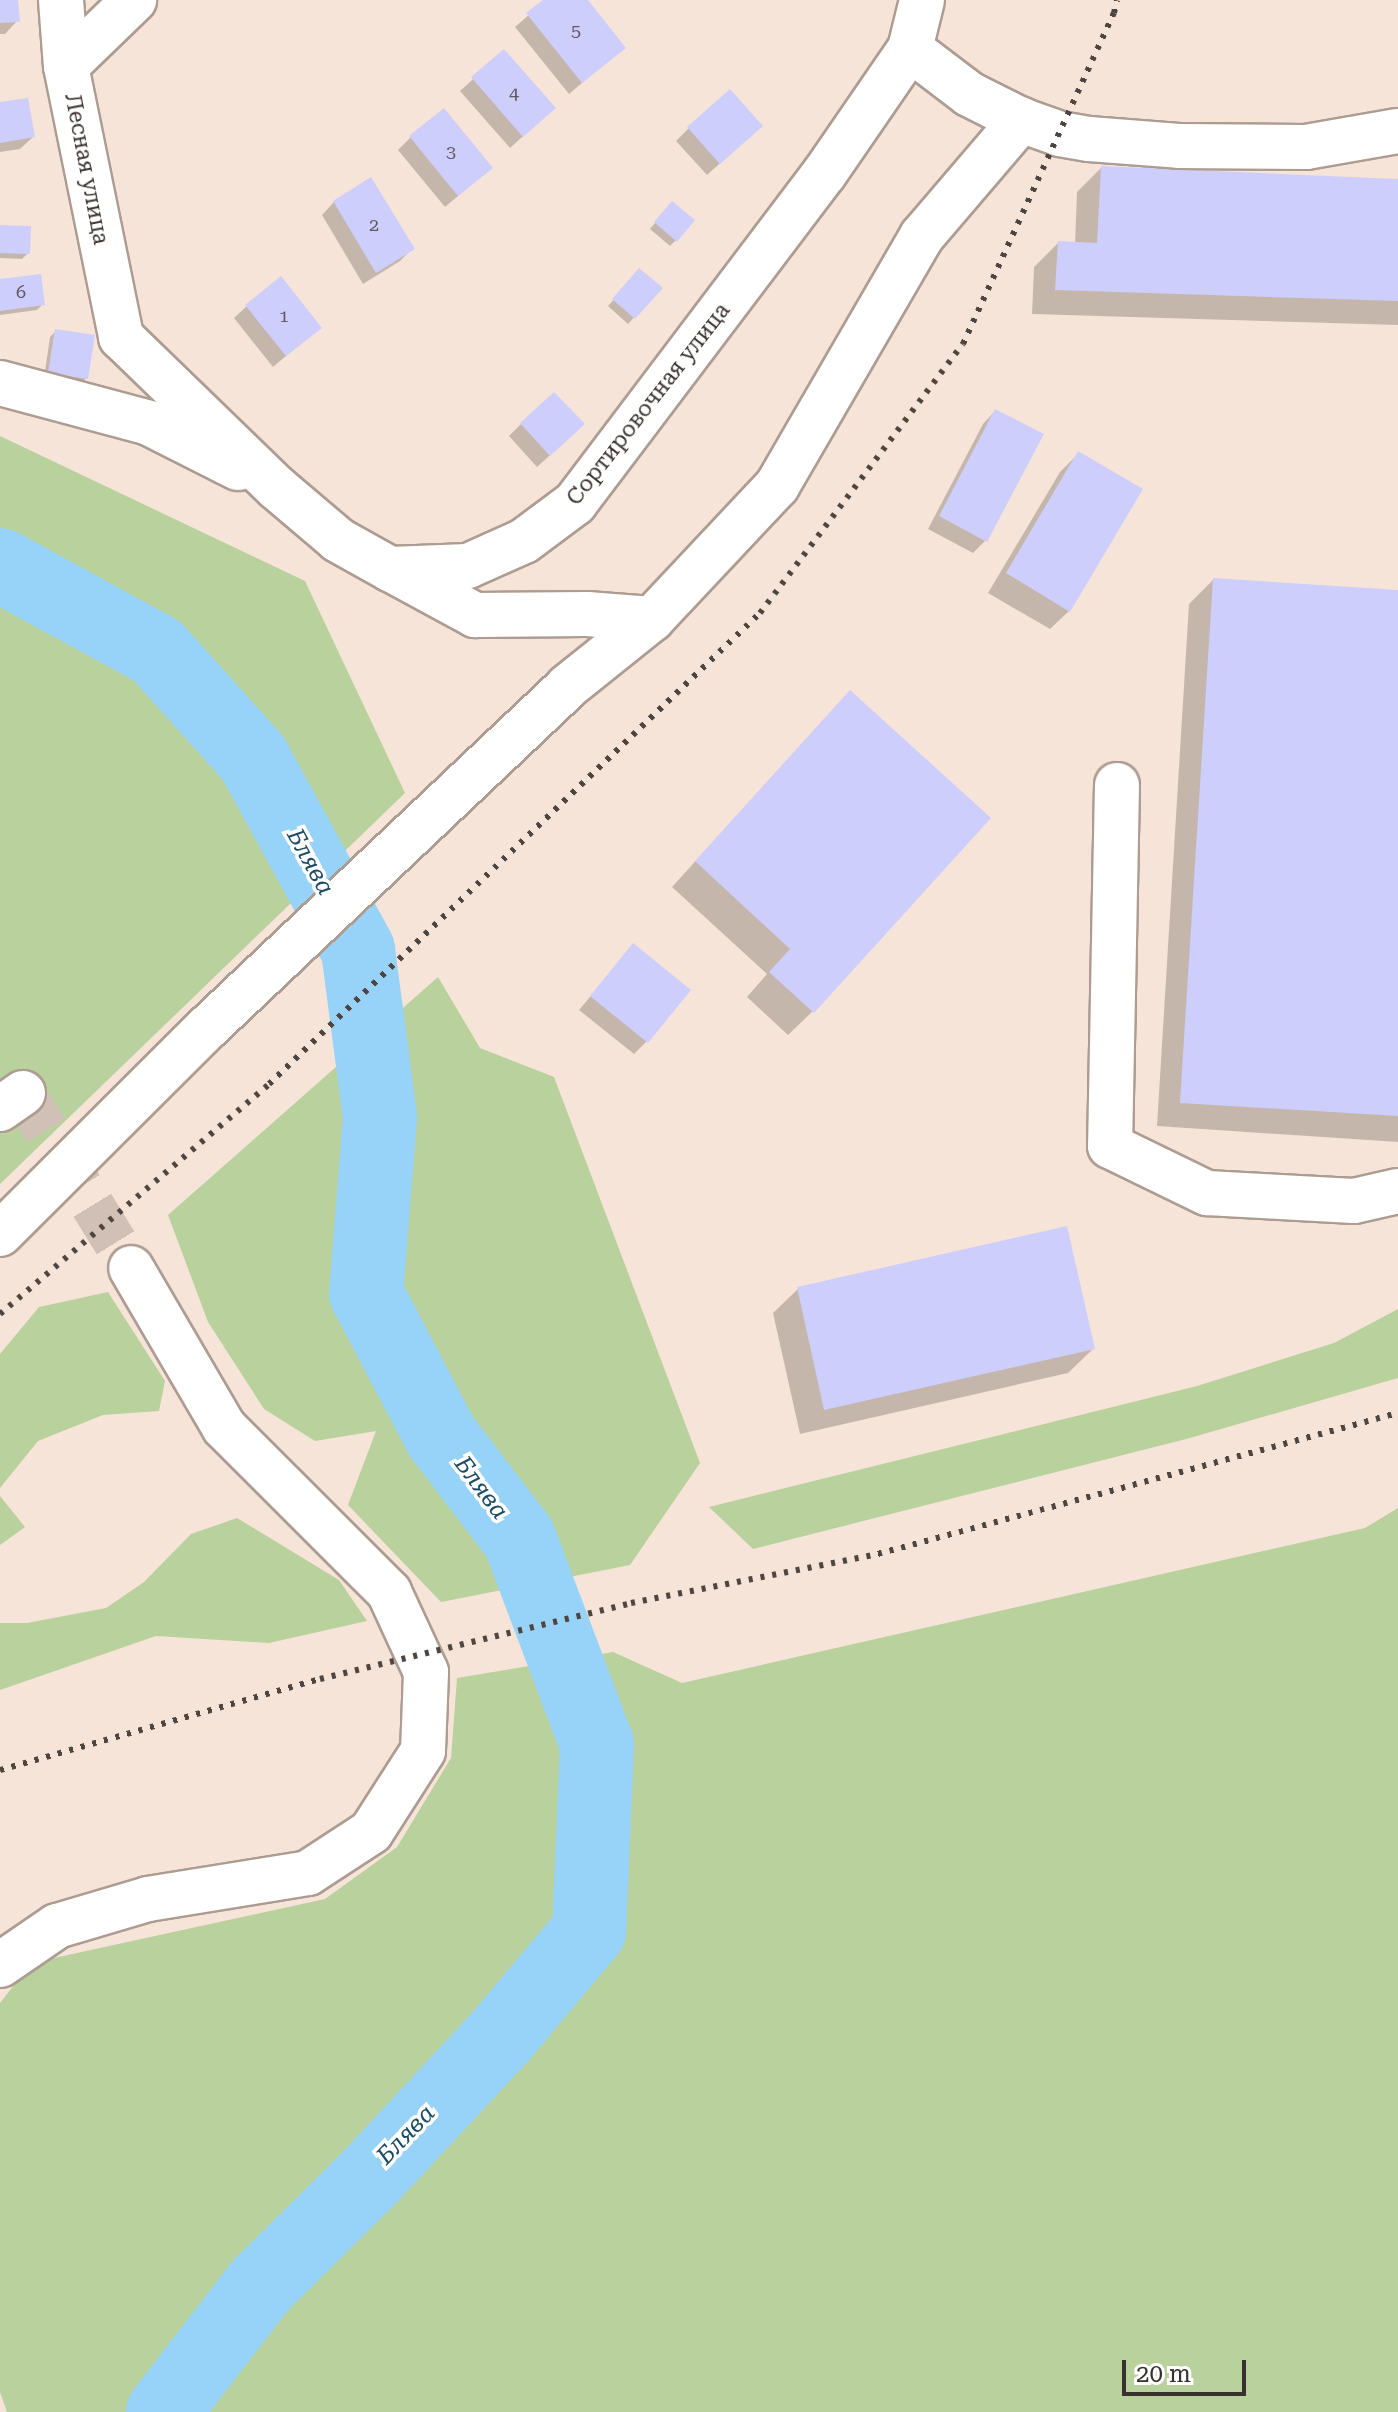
<!DOCTYPE html>
<meta charset="utf-8">
<style>
body{margin:0}
#map{position:relative;width:1398px;height:2412px;overflow:hidden;background:#f7e4d8;font-family:"Roboto Serif",serif}
div>[style]{position:absolute}
.green>*{inset:0;background:#b9d19c}
.shadow>*{inset:0;background:#0003}
.river>*{height:74px;margin:-37px;padding:0 37px;transform-origin:37px;border-radius:37px;background:#97d3f8}
.building>*{inset:0;background:#cecefc}
.minor-tunnel>*{height:44px;margin-top:-22px;transform-origin:0;background:repeating-linear-gradient(90deg,#d1c0b6 0 44px,transparent 0 66px)}
.roads{filter:drop-shadow(2px 0 #ad9c91) drop-shadow(-2px 0 #ad9c91) drop-shadow(0 2px #ad9c91) drop-shadow(0 -2px #ad9c91)}
.minor>*{height:44px;margin:-22px;padding:0 22px;transform-origin:22px;border-radius:22px;background:#fff}
.rail>*{height:6px;margin-top:-3px;transform-origin:0;background:repeating-linear-gradient(90deg,#4e4540 0 4px,transparent 0 12px)}
span{translate:-50% -50%;white-space:nowrap;text-align:center;line-height:1.15;-webkit-text-stroke:7px #fff;paint-order:stroke}
.number-label{font-size:18px;color:#5e5861}
.number-label span{-webkit-text-stroke-width:0}
.street-label{font-size:22px;color:#38312d}
.water-label{font-size:24px;color:#1b4a63;font-style:italic}
.scale{position:absolute;left:1122px;top:2360px;width:124px;height:36px;box-sizing:border-box;border:4px solid #38312d;border-top:0;padding-left:10px;font-size:24px;line-height:28px;white-space:nowrap;color:#38312d;-webkit-text-stroke:6px #fff;paint-order:stroke}
</style>
<div id="map">
<div class="green">
<i style="clip-path:polygon(0 436px,305px 581px,405px 793px,0 1184px)"></i>
<i style="clip-path:polygon(438px 977px,480px 1048px,554px 1077px,700px 1463px,630px 1565px,441px 1602px,348px 1505px,376px 1431px,315px 1441px,264px 1409px,208px 1322px,168px 1215px)"></i>
<i style="clip-path:polygon(108px 1292px,165px 1381px,159px 1411px,103px 1415px,38px 1441px,0 1488px,0 1354px,39px 1307px)"></i>
<i style="clip-path:polygon(1398px 1309px,1398px 1378px,1190px 1438px,753px 1549px,709px 1507px,1197px 1386px,1334px 1343px)"></i>
<i style="clip-path:polygon(0 1496px,25px 1527px,0 1545px)"></i>
<i style="clip-path:polygon(1398px 1508px,1398px 2412px,7px 2412px,0 2392px,0 2003px,31px 1963px,325px 1899px,397px 1847px,451px 1758px,457px 1678px,613px 1652px,682px 1683px,1365px 1528px)"></i>
<i style="clip-path:polygon(237px 1518px,339px 1580px,367px 1621px,269px 1643px,156px 1636px,0 1690px,0 1623px,27px 1623px,106px 1608px,144px 1582px,191px 1534px)"></i>
</div>
<div class="shadow">
<i style="clip-path:polygon(0 0,16px 0,17px 21px,5px 34px,0 34px)"></i>
<i style="clip-path:polygon(546px 0,585px 0,623px 48px,569px 94px,515px 27px)"></i>
<i style="clip-path:polygon(504px 51px,541px 120px,510px 148px,460px 91px)"></i>
<i style="clip-path:polygon(0 104px,33px 137px,20px 149px,0 152px)"></i>
<i style="clip-path:polygon(689px 128px,748px 138px,707px 175px,676px 141px)"></i>
<i style="clip-path:polygon(411px 137px,491px 168px,445px 207px,398px 150px)"></i>
<i style="clip-path:polygon(1101px 168px,1398px 180px,1398px 325px,1032px 314px,1034px 267px,1058px 243px,1075px 244px,1077px 192px)"></i>
<i style="clip-path:polygon(334px 202px,412px 249px,400px 261px,363px 284px,322px 215px)"></i>
<i style="clip-path:polygon(666px 210px,676px 240px,670px 246px,650px 229px)"></i>
<i style="clip-path:polygon(0 227px,28px 253px,22px 259px,0 258px)"></i>
<i style="clip-path:polygon(634px 277px,660px 289px,628px 324px,608px 306px)"></i>
<i style="clip-path:polygon(0 281px,42px 305px,37px 310px,0 315px)"></i>
<i style="clip-path:polygon(247px 306px,319px 328px,273px 367px,234px 318px)"></i>
<i style="clip-path:polygon(56px 331px,86px 378px,80px 384px,44px 378px,50px 337px)"></i>
<i style="clip-path:polygon(995px 411px,986px 540px,973px 553px,928px 529px,983px 424px)"></i>
<i style="clip-path:polygon(521px 424px,570px 437px,537px 467px,509px 436px)"></i>
<i style="clip-path:polygon(1079px 453px,1069px 611px,1050px 629px,988px 593px,1060px 472px)"></i>
<i style="clip-path:polygon(1213px 580px,1398px 592px,1398px 1142px,1157px 1126px,1189px 604px)"></i>
<i style="clip-path:polygon(826px 717px,813px 1011px,788px 1035px,747px 997px,767px 974px,672px 887px)"></i>
<i style="clip-path:polygon(633px 946px,647px 1041px,634px 1054px,579px 1010px)"></i>
<i style="clip-path:polygon(798px 1289px,1093px 1349px,1068px 1373px,800px 1434px,773px 1313px)"></i>
</div>
<div class="river">
<i style="left:0;top:565px;width:179px;rotate:28.7deg"></i>
<i style="left:157px;top:651px;width:144px;rotate:48.1deg"></i>
<i style="left:253px;top:758px;width:219px;rotate:61.3deg"></i>
<i style="left:358px;top:950px;width:168px;rotate:82.5deg"></i>
<i style="left:380px;top:1117px;width:177px;rotate:94.5deg"></i>
<i style="left:366px;top:1293px;width:161px;rotate:62.3deg"></i>
<i style="left:441px;top:1436px;width:128px;rotate:52.6deg"></i>
<i style="left:519px;top:1538px;width:220px;rotate:69.3deg"></i>
<i style="left:597px;top:1744px;width:187px;rotate:92.4deg"></i>
<i style="left:589px;top:1931px;width:137px;rotate:130deg"></i>
<i style="left:501px;top:2036px;width:192px;rotate:132.9deg"></i>
<i style="left:370px;top:2177px;width:155px;rotate:135.3deg"></i>
<i style="left:260px;top:2286px;width:159px;rotate:127.6deg"></i>
</div>
<div class="building">
<i style="clip-path:polygon(0 0,18px 0,20px 22px,0 23px)"></i>
<i style="clip-path:polygon(543px 0,588px 0,626px 48px,582px 83px,526px 13px)"></i>
<i style="clip-path:polygon(504px 49px,556px 108px,523px 137px,471px 77px)"></i>
<i style="clip-path:polygon(730px 89px,763px 126px,720px 164px,687px 127px)"></i>
<i style="clip-path:polygon(28px 98px,35px 137px,0 143px,0 102px)"></i>
<i style="clip-path:polygon(444px 108px,493px 168px,458px 196px,409px 136px)"></i>
<i style="clip-path:polygon(1101px 166px,1398px 179px,1398px 301px,1055px 290px,1058px 241px,1097px 243px)"></i>
<i style="clip-path:polygon(371px 177px,415px 249px,376px 273px,333px 201px)"></i>
<i style="clip-path:polygon(672px 201px,695px 220px,677px 242px,654px 222px)"></i>
<i style="clip-path:polygon(0 225px,31px 226px,30px 254px,0 253px)"></i>
<i style="clip-path:polygon(639px 268px,663px 288px,635px 319px,612px 299px)"></i>
<i style="clip-path:polygon(41px 274px,45px 305px,0 311px,0 279px)"></i>
<i style="clip-path:polygon(281px 276px,322px 328px,286px 356px,245px 305px)"></i>
<i style="clip-path:polygon(55px 329px,95px 335px,88px 379px,48px 373px)"></i>
<i style="clip-path:polygon(554px 392px,585px 424px,550px 456px,520px 423px)"></i>
<i style="clip-path:polygon(995px 409px,1044px 434px,987px 542px,939px 516px)"></i>
<i style="clip-path:polygon(1078px 451px,1143px 489px,1070px 612px,1006px 573px)"></i>
<i style="clip-path:polygon(1213px 578px,1398px 590px,1398px 1116px,1180px 1103px)"></i>
<i style="clip-path:polygon(850px 690px,991px 818px,814px 1013px,769px 972px,790px 949px,695px 861px)"></i>
<i style="clip-path:polygon(633px 943px,691px 990px,648px 1043px,590px 996px)"></i>
<i style="clip-path:polygon(1067px 1226px,1095px 1349px,824px 1410px,797px 1287px)"></i>
</div>
<div class="minor-tunnel">
<i style="left:23px;top:1093px;width:206px;rotate:58.3deg"></i>
</div>
<div class="roads">
<div class="minor">
<i style="left:61px;top:0;width:66px;rotate:85.7deg"></i>
<i style="left:66px;top:66px;width:277px;rotate:78.5deg"></i>
<i style="left:121px;top:337px;width:217px;rotate:44.1deg"></i>
<i style="left:277px;top:488px;width:80px;rotate:40.4deg"></i>
<i style="left:338px;top:540px;width:60px;rotate:29.1deg"></i>
<i style="left:390px;top:569px;width:78px;rotate:-2.2deg"></i>
<i style="left:468px;top:566px;width:61px;rotate:-24.1deg"></i>
<i style="left:524px;top:541px;width:64px;rotate:-36.7deg"></i>
<i style="left:575px;top:503px;width:413px;rotate:-52.9deg"></i>
<i style="left:824px;top:174px;width:152px;rotate:-55.5deg"></i>
<i style="left:910px;top:49px;width:50px;rotate:-76.2deg"></i>
<i style="left:910px;top:49px;width:74px;rotate:37.3deg"></i>
<i style="left:969px;top:94px;width:58px;rotate:26.6deg"></i>
<i style="left:1021px;top:120px;width:41px;rotate:19.7deg"></i>
<i style="left:1060px;top:134px;width:29px;rotate:10deg"></i>
<i style="left:1089px;top:139px;width:90px;rotate:4.4deg"></i>
<i style="left:1179px;top:146px;width:127px;rotate:0.5deg"></i>
<i style="left:1306px;top:147px;width:93px;rotate:-9.9deg"></i>
<i style="left:66px;top:66px;width:95px;rotate:-44.1deg"></i>
<i style="left:0;top:383px;width:154px;rotate:15deg"></i>
<i style="left:149px;top:423px;width:100px;rotate:26.8deg"></i>
<i style="left:390px;top:569px;width:97px;rotate:28.4deg"></i>
<i style="left:475px;top:615px;width:112px;rotate:-0.5deg"></i>
<i style="left:587px;top:614px;width:65px;rotate:4.4deg"></i>
<i style="left:1117px;top:785px;width:361px;rotate:91.1deg"></i>
<i style="left:1110px;top:1146px;width:108px;rotate:25.9deg"></i>
<i style="left:1207px;top:1193px;width:147px;rotate:3.1deg"></i>
<i style="left:1354px;top:1201px;width:45px;rotate:-12.8deg"></i>
<i style="left:0;top:1109px;width:28px;rotate:-35deg"></i>
<i style="left:0;top:1234px;width:293px;rotate:-44.9deg"></i>
<i style="left:208px;top:1027px;width:494px;rotate:-43.4deg"></i>
<i style="left:567px;top:687px;width:109px;rotate:-38.7deg"></i>
<i style="left:652px;top:619px;width:183px;rotate:-46.8deg"></i>
<i style="left:777px;top:486px;width:289px;rotate:-59.9deg"></i>
<i style="left:922px;top:236px;width:153px;rotate:-49.5deg"></i>
<i style="left:0;top:1965px;width:69px;rotate:-34.4deg"></i>
<i style="left:57px;top:1926px;width:95px;rotate:-16.5deg"></i>
<i style="left:148px;top:1899px;width:162px;rotate:-9.2deg"></i>
<i style="left:308px;top:1873px;width:75px;rotate:-33.1deg"></i>
<i style="left:371px;top:1832px;width:96px;rotate:-57.3deg"></i>
<i style="left:423px;top:1751px;width:79px;rotate:-87.8deg"></i>
<i style="left:426px;top:1672px;width:88px;rotate:-114.8deg"></i>
<i style="left:389px;top:1592px;width:233px;rotate:-135deg"></i>
<i style="left:224px;top:1427px;width:184px;rotate:-120.3deg"></i>
</div>
</div>
<div class="rail">
<i style="left:0;top:1314px;width:354px;rotate:-40.5deg"></i>
<i style="left:269px;top:1084px;width:680px;rotate:-43.81deg"></i>
<i style="left:760px;top:613px;width:337px;rotate:-53deg"></i>
<i style="left:963px;top:344px;width:364px;rotate:-65.5deg"></i>
<i style="left:1114px;top:13px;width:13px;rotate:-77deg"></i>
<i style="left:0;top:1770px;width:333px;rotate:-15.9deg"></i>
<i style="left:320px;top:1679px;width:320px;rotate:-13.7deg"></i>
<i style="left:631px;top:1603px;width:252px;rotate:-11.2deg"></i>
<i style="left:878px;top:1554px;width:539px;rotate:-15.17deg"></i>
</div>
<div class="number-label">
<span style="left:576px;top:31px">5</span>
<span style="left:514px;top:93px">4</span>
<span style="left:451px;top:152px">3</span>
<span style="left:374px;top:225px">2</span>
<span style="left:21px;top:292px">6</span>
<span style="left:284px;top:316px">1</span>
</div>
<div class="street-label">
<span style="left:87px;top:169px;rotate:79deg">Лесная улица</span>
<span style="left:648px;top:404px;rotate:-52deg">Сортировочная улица</span>
</div>
<div class="water-label">
<span style="left:310px;top:862px;rotate:61deg">Блява</span>
<span style="left:481px;top:1488px;rotate:53deg">Блява</span>
<span style="left:406px;top:2135px;rotate:-46deg">Блява</span>
</div>
<div class="scale">20 m</div>
</div>
